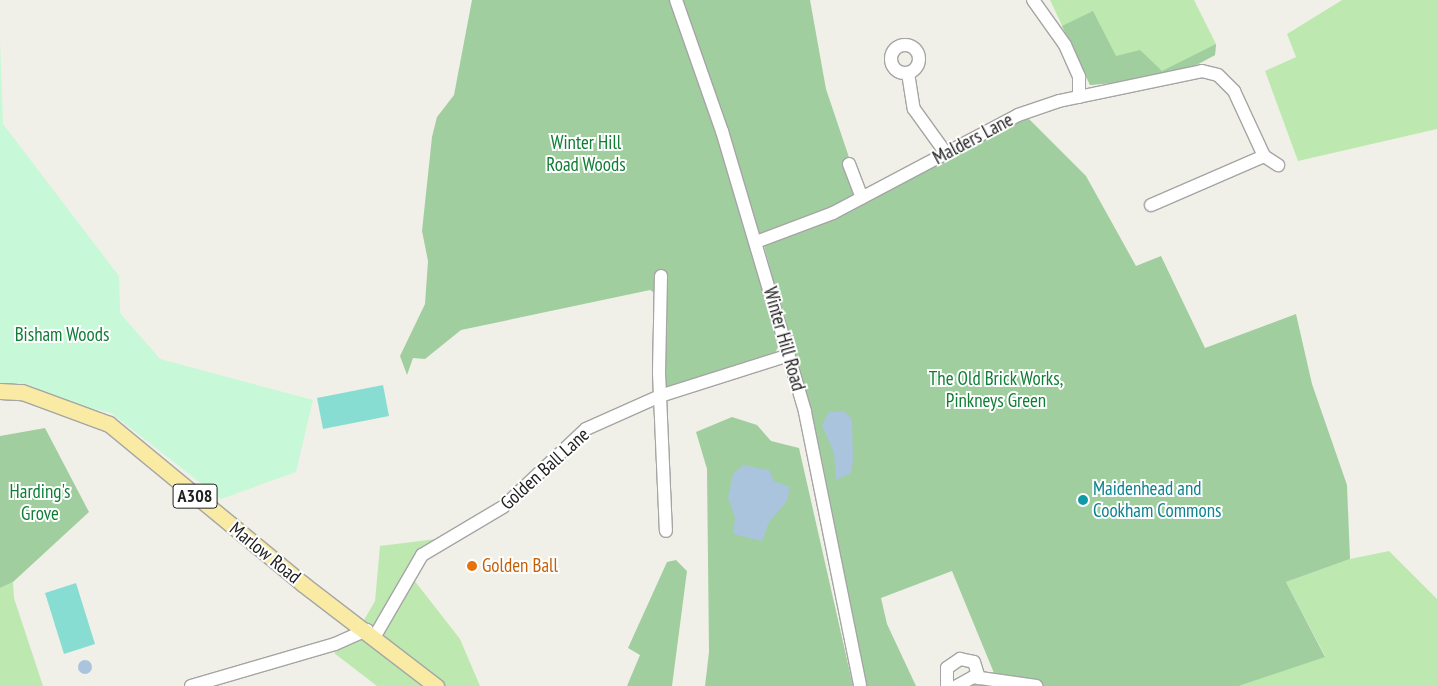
<!DOCTYPE html>
<style>
body{margin:0}
#map{position:relative;width:1437px;height:686px;overflow:hidden;background:#f1f0e8;font-family:"PT Sans Narrow",sans-serif}
div>[style]{position:absolute}
.grass>*{inset:0;background:#bde9b0}
.forest>*{inset:0;background:#a0ce9e}
.park>*{inset:0;background:#c7f8d7}
.pitch>*{inset:0;background:#88ddd2}
.water>*{inset:0;background:#aac4dd}
.round{border-radius:50%}
.roads{filter:drop-shadow(1px 0 #a5a5a5) drop-shadow(-1px 0 #a5a5a5) drop-shadow(0 1px #a5a5a5) drop-shadow(0 -1px #a5a5a5)}
.minor>*{height:12px;margin:-6px;padding:0 6px;transform-origin:6px;border-radius:6px;background:#fff}
.minor>.ring{margin:-6px;padding:0;box-sizing:content-box;background:none;border:12px solid #fff;border-radius:50%}
.major>*{height:15px;margin:-7.5px;padding:0 7.5px;transform-origin:7.5px;border-radius:7.5px;background:#f9eaa4}
.dots>*{width:14px;height:14px;translate:-50% -50%;box-sizing:border-box;border:2px solid #fff;border-radius:50%}
span{translate:-50% -50%;white-space:nowrap;text-align:center;line-height:1.15;-webkit-text-stroke:4px #fff;paint-order:stroke}
.shield-label span{padding:1px 4px;background:#fff;border:1px solid;border-radius:4px;-webkit-text-stroke-width:0}
.shield-label{font-size:18px;color:#212121;font-weight:700}
.street-label{font-size:19px;color:#212121}
.park-label{font-size:19px;color:#0f7e35}
.culture-label{font-size:19px;color:#0d838f}
.left{translate:0 -50%;text-align:left}
.food-label{font-size:19px;color:#c56008}
</style>
<div id="map">
<div class="grass">
<i style="clip-path:polygon(1050px 0,1194px 0,1216px 44px,1215px 55px,1189px 69px,1090px 85px)"></i>
<i style="clip-path:polygon(1342px 0,1437px 0,1437px 129px,1298px 161px,1265px 71px,1296px 57px,1287px 34px)"></i>
<i style="clip-path:polygon(436px 539px,421px 551px,407px 571px,460px 639px,480px 686px,377px 686px,334px 653px,357px 632px,375px 601px,380px 546px)"></i>
<i style="clip-path:polygon(1389px 551px,1437px 599px,1437px 686px,1239px 686px,1325px 656px,1286px 582px,1350px 559px)"></i>
<i style="clip-path:polygon(13px 582px,14px 598px,43px 686px,0 686px,0 588px)"></i>
</div>
<div class="forest">
<i style="clip-path:polygon(472px 0,810px 0,826px 89px,862px 196px,764px 244px,756px 225px,781px 341px,774px 355px,653px 392px,658px 295px,650px 290px,461px 330px,425px 359px,413px 358px,407px 375px,400px 356px,425px 304px,428px 261px,422px 231px,432px 137px,437px 117px,454px 95px)"></i>
<i style="clip-path:polygon(1093px 11px,1116px 56px,1140px 50px,1162px 71px,1216px 44px,1215px 55px,1189px 69px,1140px 81px,1090px 85px,1062px 26px)"></i>
<i style="clip-path:polygon(1024px 114px,1086px 176px,1136px 266px,1161px 256px,1205px 348px,1296px 314px,1312px 384px,1347px 485px,1350px 559px,1286px 582px,1325px 657px,1239px 686px,948px 686px,977px 670px,994px 673px,952px 571px,881px 598px,887px 624px,916px 686px,866px 686px,821px 456px,764px 246px)"></i>
<i style="clip-path:polygon(732px 417px,757px 425px,771px 441px,799px 448px,853px 686px,705px 686px,709px 652px,707px 469px,696px 432px)"></i>
<i style="clip-path:polygon(45px 428px,89px 512px,13px 582px,0 588px,0 436px)"></i>
<i style="clip-path:polygon(676px 560px,687px 571px,672px 686px,627px 686px,640px 655px,628px 648px,667px 562px)"></i>
</div>
<div class="park">
<i style="clip-path:polygon(0 39px,3px 124px,119px 276px,120px 313px,160px 359px,313px 400px,296px 472px,221px 499px,111px 413px,0 386px)"></i>
</div>
<div class="pitch">
<i style="clip-path:polygon(383px 385px,389px 416px,323px 429px,317px 398px)"></i>
<i style="clip-path:polygon(76px 583px,95px 644px,64px 654px,45px 593px)"></i>
</div>
<div class="water">
<i style="clip-path:polygon(843px 411px,852px 419px,853px 460px,851px 473px,836px 480px,834px 453px,822px 425px,829px 412px)"></i>
<i style="clip-path:polygon(743px 465px,769px 470px,774px 481px,790px 487px,787px 501px,769px 522px,762px 541px,733px 534px,735px 518px,728px 497px,733px 474px)"></i>
<i class="round" style="left:78px;top:660px;width:14px;height:14px"></i>
</div>
<div class="roads">
<div class="minor">
<i style="left:676px;top:0;width:139px;rotate:70.7deg"></i>
<i style="left:722px;top:131px;width:293px;rotate:73.5deg"></i>
<i style="left:805px;top:412px;width:279px;rotate:78.6deg"></i>
<i style="left:1033px;top:0;width:55px;rotate:54.6deg"></i>
<i style="left:1065px;top:45px;width:35px;rotate:66deg"></i>
<i style="left:1079px;top:77px;width:20px;rotate:90deg"></i>
<i class="ring" style="left:891px;top:45px;width:16px;height:16px"></i>
<i style="left:908px;top:73px;width:36px;rotate:81deg"></i>
<i style="left:914px;top:109px;width:53px;rotate:54.2deg"></i>
<i style="left:849px;top:164px;width:36px;rotate:69deg"></i>
<i style="left:1151px;top:205px;width:123px;rotate:-23.4deg"></i>
<i style="left:756px;top:242px;width:82px;rotate:-20.6deg"></i>
<i style="left:833px;top:213px;width:209px;rotate:-27.9deg"></i>
<i style="left:1018px;top:115px;width:43px;rotate:-18.9deg"></i>
<i style="left:1059px;top:101px;width:146px;rotate:-11.8deg"></i>
<i style="left:1202px;top:71px;width:16px;rotate:14deg"></i>
<i style="left:1218px;top:75px;width:23px;rotate:45deg"></i>
<i style="left:1234px;top:91px;width:72px;rotate:65.2deg"></i>
<i style="left:1264px;top:156px;width:17px;rotate:33deg"></i>
<i style="left:661px;top:276px;width:97px;rotate:91.2deg"></i>
<i style="left:659px;top:373px;width:158px;rotate:87.5deg"></i>
<i style="left:375px;top:636px;width:94px;rotate:-59.9deg"></i>
<i style="left:422px;top:555px;width:94px;rotate:-30.7deg"></i>
<i style="left:503px;top:507px;width:114px;rotate:-43.2deg"></i>
<i style="left:586px;top:429px;width:81px;rotate:-24deg"></i>
<i style="left:660px;top:396px;width:135px;rotate:-17.6deg"></i>
<i style="left:191px;top:686px;width:150px;rotate:-16.3deg"></i>
<i style="left:335px;top:644px;width:35px;rotate:-24deg"></i>
<i style="left:947px;top:686px;width:18px;rotate:-90deg"></i>
<i style="left:947px;top:668px;width:16px;rotate:-35deg"></i>
<i style="left:960px;top:659px;width:14px;rotate:12deg"></i>
<i style="left:974px;top:662px;width:17px;rotate:73deg"></i>
<i style="left:957px;top:686px;width:18px;rotate:-29deg"></i>
<i style="left:973px;top:677px;width:64px;rotate:8.1deg"></i>
</div>
<div class="major">
<i style="left:0;top:391px;width:22px;rotate:3deg"></i>
<i style="left:22px;top:392px;width:93px;rotate:20.2deg"></i>
<i style="left:109px;top:424px;width:251px;rotate:39.5deg"></i>
<i style="left:303px;top:584px;width:168px;rotate:37.5deg"></i>
</div>
</div>
<div class="dots">
<i style="left:1083px;top:500px;background:#0f9aa8"></i>
<i style="left:472px;top:566px;background:#e8710a"></i>
</div>
<div class="shield-label">
<span style="left:195px;top:496px">A308</span>
</div>
<div class="street-label">
<span style="left:973px;top:139px;rotate:-28deg">Malders Lane</span>
<span style="left:784px;top:339px;rotate:74deg">Winter Hill Road</span>
<span style="left:545px;top:469px;rotate:-42deg">Golden Ball Lane</span>
<span style="left:265px;top:553px;rotate:39deg">Marlow Road</span>
</div>
<div class="park-label">
<span style="left:586px;top:154px">Winter Hill<br>Road Woods</span>
<span style="left:62px;top:335px">Bisham Woods</span>
<span style="left:996px;top:390px">The Old Brick Works,<br>Pinkneys Green</span>
<span style="left:40px;top:503px">Harding's<br>Grove</span>
</div>
<div class="culture-label">
<span class="left" style="left:1093px;top:500px">Maidenhead and<br>Cookham Commons</span>
</div>
<div class="food-label">
<span class="left" style="left:482px;top:566px">Golden Ball</span>
</div>
</div>
